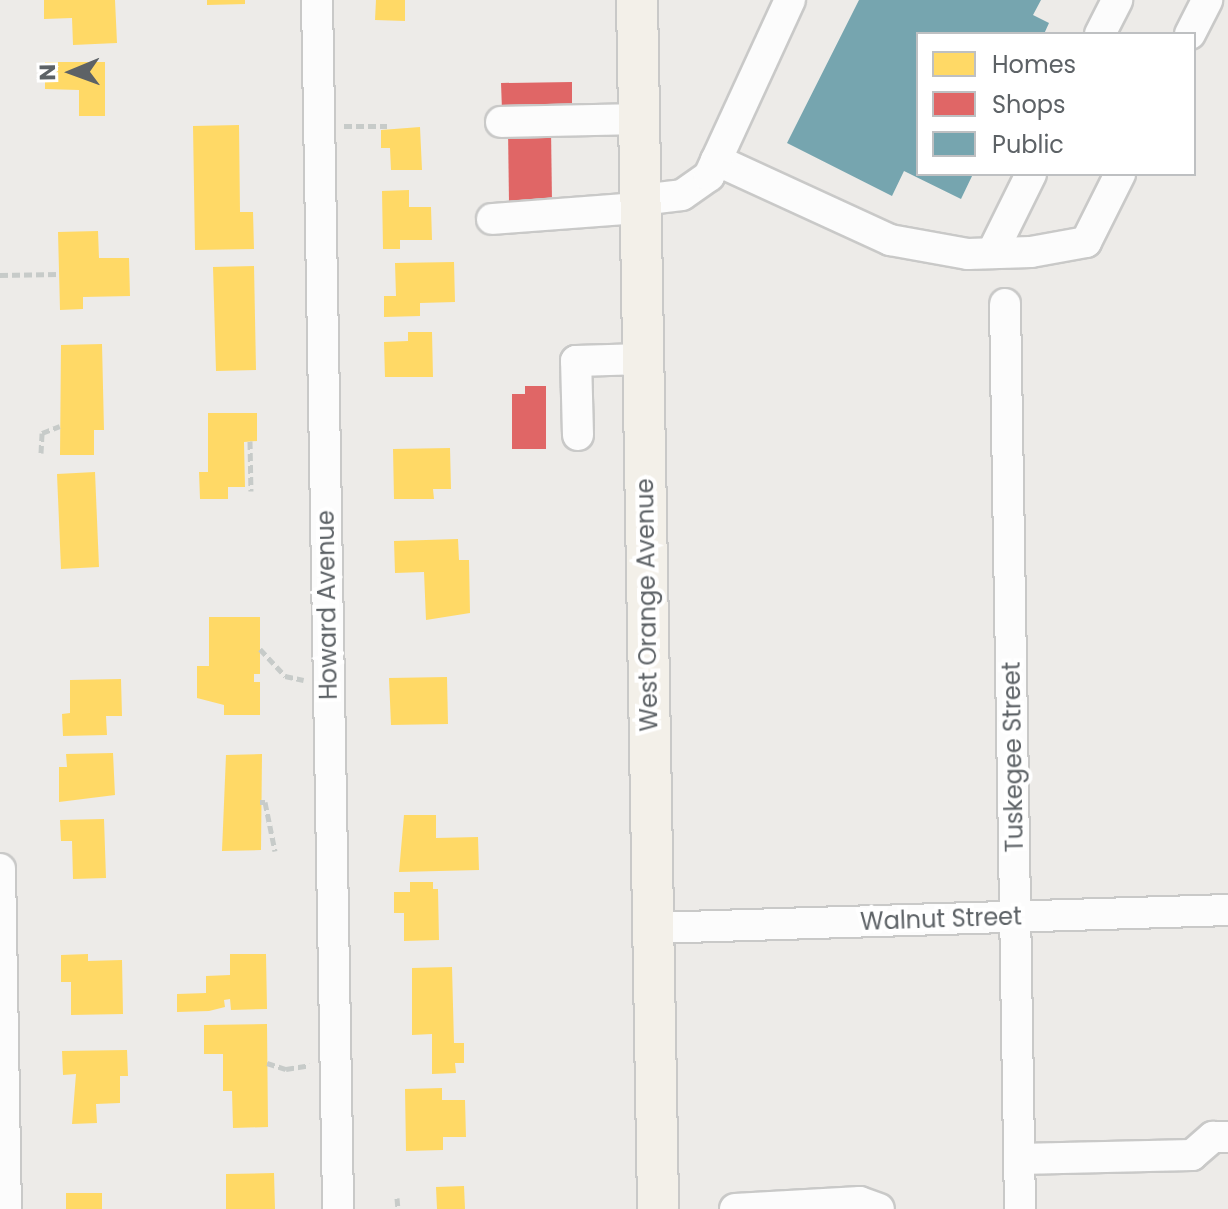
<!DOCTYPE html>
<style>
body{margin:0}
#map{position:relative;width:1228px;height:1209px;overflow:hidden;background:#edebe8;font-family:Poppins,sans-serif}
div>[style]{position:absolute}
.homes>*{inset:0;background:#ffd966}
.shops>*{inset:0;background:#e06666}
.public>*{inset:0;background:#76a5af}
.path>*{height:5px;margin-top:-2.5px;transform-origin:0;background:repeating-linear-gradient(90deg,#c7cbc9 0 8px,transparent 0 12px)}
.roads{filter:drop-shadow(2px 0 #c9c9c8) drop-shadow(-2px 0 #c9c9c8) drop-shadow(0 2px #c9c9c8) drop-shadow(0 -2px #c9c9c8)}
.minor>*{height:30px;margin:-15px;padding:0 15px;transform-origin:15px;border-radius:15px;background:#fcfcfc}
.major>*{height:40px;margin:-20px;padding:0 20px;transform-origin:20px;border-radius:20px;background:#f3f0e9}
span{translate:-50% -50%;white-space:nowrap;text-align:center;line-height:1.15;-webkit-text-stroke:8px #fff;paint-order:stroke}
.street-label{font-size:24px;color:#5d6266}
.legend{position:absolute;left:916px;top:32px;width:280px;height:144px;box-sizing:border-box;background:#fff;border:2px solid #bec0c2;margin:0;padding:10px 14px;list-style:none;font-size:24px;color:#5d6266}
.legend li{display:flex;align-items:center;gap:16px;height:40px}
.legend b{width:40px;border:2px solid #bec0c2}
.north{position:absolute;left:32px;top:32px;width:80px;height:80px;-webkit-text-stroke:6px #fff;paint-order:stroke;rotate:269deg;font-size:22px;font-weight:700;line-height:32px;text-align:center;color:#5d6266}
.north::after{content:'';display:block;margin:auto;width:28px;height:36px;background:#5d6266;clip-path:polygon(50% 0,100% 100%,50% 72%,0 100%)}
</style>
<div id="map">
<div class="homes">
<i style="clip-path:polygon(44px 0,115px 0,117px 43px,73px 45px,72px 18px,44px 19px)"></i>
<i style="clip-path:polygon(207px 0,245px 0,245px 4px,207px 5px)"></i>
<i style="clip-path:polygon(376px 0,405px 0,405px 21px,375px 20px)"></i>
<i style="clip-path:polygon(45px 62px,105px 62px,105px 116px,79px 116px,79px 90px,45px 89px)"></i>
<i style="clip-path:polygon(239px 125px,240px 212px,253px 212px,254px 249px,195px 250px,193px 126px)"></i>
<i style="clip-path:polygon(420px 127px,422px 170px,391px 170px,390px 148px,381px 148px,381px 130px)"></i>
<i style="clip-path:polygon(409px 190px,409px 207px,431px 207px,432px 240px,400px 240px,400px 249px,383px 249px,382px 191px)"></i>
<i style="clip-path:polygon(98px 231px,99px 258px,129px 258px,130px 296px,83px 297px,83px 309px,60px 310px,58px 232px)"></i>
<i style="clip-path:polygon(454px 262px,455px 302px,420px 303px,420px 316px,384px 317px,384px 296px,396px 296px,395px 263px)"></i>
<i style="clip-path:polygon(254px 266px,256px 370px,216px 371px,213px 267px)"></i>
<i style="clip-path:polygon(408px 332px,432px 332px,433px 377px,385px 377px,384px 342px,408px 341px)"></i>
<i style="clip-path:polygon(102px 344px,104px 430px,94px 430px,94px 455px,60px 455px,61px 345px)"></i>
<i style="clip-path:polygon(208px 413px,257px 413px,257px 441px,244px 442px,245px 487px,228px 487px,228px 499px,200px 499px,199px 472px,208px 472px)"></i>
<i style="clip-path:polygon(450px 448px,451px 489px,433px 489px,434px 499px,394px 499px,393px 449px)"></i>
<i style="clip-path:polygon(95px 472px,99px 567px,61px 569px,57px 474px)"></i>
<i style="clip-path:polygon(458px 539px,459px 560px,469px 560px,470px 613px,426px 620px,424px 572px,395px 573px,394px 541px)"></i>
<i style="clip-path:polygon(209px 617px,260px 617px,260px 674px,254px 674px,254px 682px,260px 682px,260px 715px,224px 715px,224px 705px,197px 698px,197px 666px,209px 666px)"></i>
<i style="clip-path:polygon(447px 677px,448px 724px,391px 725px,389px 678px)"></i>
<i style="clip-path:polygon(121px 679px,122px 716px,106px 716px,107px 735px,63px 736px,62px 714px,70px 713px,70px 680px)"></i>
<i style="clip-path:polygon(113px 753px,115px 795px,59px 802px,59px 767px,67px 767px,66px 754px)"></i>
<i style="clip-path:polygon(262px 754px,261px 850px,222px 851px,226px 755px)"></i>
<i style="clip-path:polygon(404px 815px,436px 815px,436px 838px,478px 837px,479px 870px,399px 872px)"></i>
<i style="clip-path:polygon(104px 819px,106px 878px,73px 879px,72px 841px,61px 841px,60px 820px)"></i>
<i style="clip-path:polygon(410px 882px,433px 882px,433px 889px,438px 889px,439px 940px,404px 941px,404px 913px,394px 913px,394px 892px,410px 892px)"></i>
<i style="clip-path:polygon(88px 954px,88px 961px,122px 960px,123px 1014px,71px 1015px,71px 982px,61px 982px,61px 955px)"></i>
<i style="clip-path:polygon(230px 954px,266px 954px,267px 1009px,231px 1010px,230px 999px,224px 1000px,225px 1007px,209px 1011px,177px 1012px,177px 994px,206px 993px,206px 976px,230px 975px)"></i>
<i style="clip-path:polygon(452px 967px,454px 1043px,464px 1043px,464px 1063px,455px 1063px,456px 1073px,432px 1074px,432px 1034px,412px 1035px,412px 968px)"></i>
<i style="clip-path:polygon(267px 1024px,268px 1127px,233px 1128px,232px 1091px,223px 1091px,223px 1054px,204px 1054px,204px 1025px)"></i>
<i style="clip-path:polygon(127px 1050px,128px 1076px,120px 1076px,120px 1103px,96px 1104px,97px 1123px,72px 1124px,76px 1074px,63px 1075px,62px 1051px)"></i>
<i style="clip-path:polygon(442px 1088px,442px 1100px,465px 1100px,466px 1137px,443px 1137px,443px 1150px,406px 1151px,405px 1089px)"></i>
<i style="clip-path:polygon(274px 1173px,275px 1209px,226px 1209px,226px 1174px)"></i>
<i style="clip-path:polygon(464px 1186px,465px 1209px,437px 1209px,436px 1187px)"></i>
<i style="clip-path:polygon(66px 1193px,102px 1193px,102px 1209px,66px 1209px)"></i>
</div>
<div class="shops">
<i style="clip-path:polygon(572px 82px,572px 109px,502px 110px,501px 83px)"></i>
<i style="clip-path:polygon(508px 129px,551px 129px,552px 202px,509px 203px)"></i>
<i style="clip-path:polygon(525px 386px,546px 386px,546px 449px,512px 449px,512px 394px,525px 394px)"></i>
</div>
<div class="public">
<i style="clip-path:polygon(859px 0,1041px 0,1033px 15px,1049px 23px,1044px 34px,918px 34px,918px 174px,973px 174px,961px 199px,904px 171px,892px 196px,787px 143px)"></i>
</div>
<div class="path">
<i style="left:344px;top:126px;width:43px"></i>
<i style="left:0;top:275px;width:59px;rotate:-1deg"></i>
<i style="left:250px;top:441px;width:50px;rotate:88.9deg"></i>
<i style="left:41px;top:453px;width:20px;rotate:-87deg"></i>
<i style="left:42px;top:433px;width:19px;rotate:-21deg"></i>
<i style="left:260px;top:649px;width:37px;rotate:47deg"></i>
<i style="left:285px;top:676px;width:19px;rotate:12deg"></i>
<i style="left:260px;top:802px;width:5px"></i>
<i style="left:265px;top:802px;width:50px;rotate:78.5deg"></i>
<i style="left:267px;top:1063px;width:20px;rotate:18deg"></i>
<i style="left:286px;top:1069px;width:24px;rotate:-9deg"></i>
<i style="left:397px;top:1198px;width:11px;rotate:85deg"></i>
</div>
<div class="roads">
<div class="minor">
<i style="left:317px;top:0;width:1209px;rotate:89deg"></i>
<i style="left:1100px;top:34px;width:38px;rotate:-63deg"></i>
<i style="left:1190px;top:34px;width:38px;rotate:-63deg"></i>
<i style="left:501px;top:122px;width:138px;rotate:-1.2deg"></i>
<i style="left:716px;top:160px;width:192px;rotate:24.7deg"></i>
<i style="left:890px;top:240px;width:79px;rotate:10.2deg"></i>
<i style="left:968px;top:254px;width:63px;rotate:-1.8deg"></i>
<i style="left:1031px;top:252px;width:56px;rotate:-10.3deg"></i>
<i style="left:1086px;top:242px;width:76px;rotate:-63.4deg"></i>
<i style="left:640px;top:200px;width:42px;rotate:-6.8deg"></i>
<i style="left:682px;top:195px;width:33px;rotate:-35deg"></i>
<i style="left:709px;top:176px;width:194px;rotate:-65.3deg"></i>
<i style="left:492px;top:219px;width:148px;rotate:-4.3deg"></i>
<i style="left:992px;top:253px;width:88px;rotate:-63.7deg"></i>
<i style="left:1005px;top:304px;width:905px;rotate:89.05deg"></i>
<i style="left:578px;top:435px;width:74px;rotate:-91.5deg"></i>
<i style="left:576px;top:361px;width:67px;rotate:-1.7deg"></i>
<i style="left:0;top:869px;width:340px;rotate:89deg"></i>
<i style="left:653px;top:928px;width:575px;rotate:-1.79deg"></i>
<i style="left:1019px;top:1159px;width:173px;rotate:-1.3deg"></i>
<i style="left:1192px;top:1155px;width:28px;rotate:-41deg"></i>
<i style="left:1213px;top:1137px;width:15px"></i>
<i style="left:735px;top:1209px;width:125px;rotate:-3.2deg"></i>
<i style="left:860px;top:1202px;width:20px;rotate:20deg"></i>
</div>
<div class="major">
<i style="left:637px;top:0;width:1209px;rotate:89deg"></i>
</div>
</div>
<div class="street-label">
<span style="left:327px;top:605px;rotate:-91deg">Howard Avenue</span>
<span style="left:647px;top:605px;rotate:-91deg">West Orange Avenue</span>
<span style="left:1013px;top:757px;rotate:-91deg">Tuskegee Street</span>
<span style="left:941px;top:919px;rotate:-2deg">Walnut Street</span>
</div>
<ul class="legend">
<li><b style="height:22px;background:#ffd966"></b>Homes</li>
<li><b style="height:22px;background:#e06666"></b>Shops</li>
<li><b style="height:22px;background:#76a5af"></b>Public</li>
</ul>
<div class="north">N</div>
</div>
